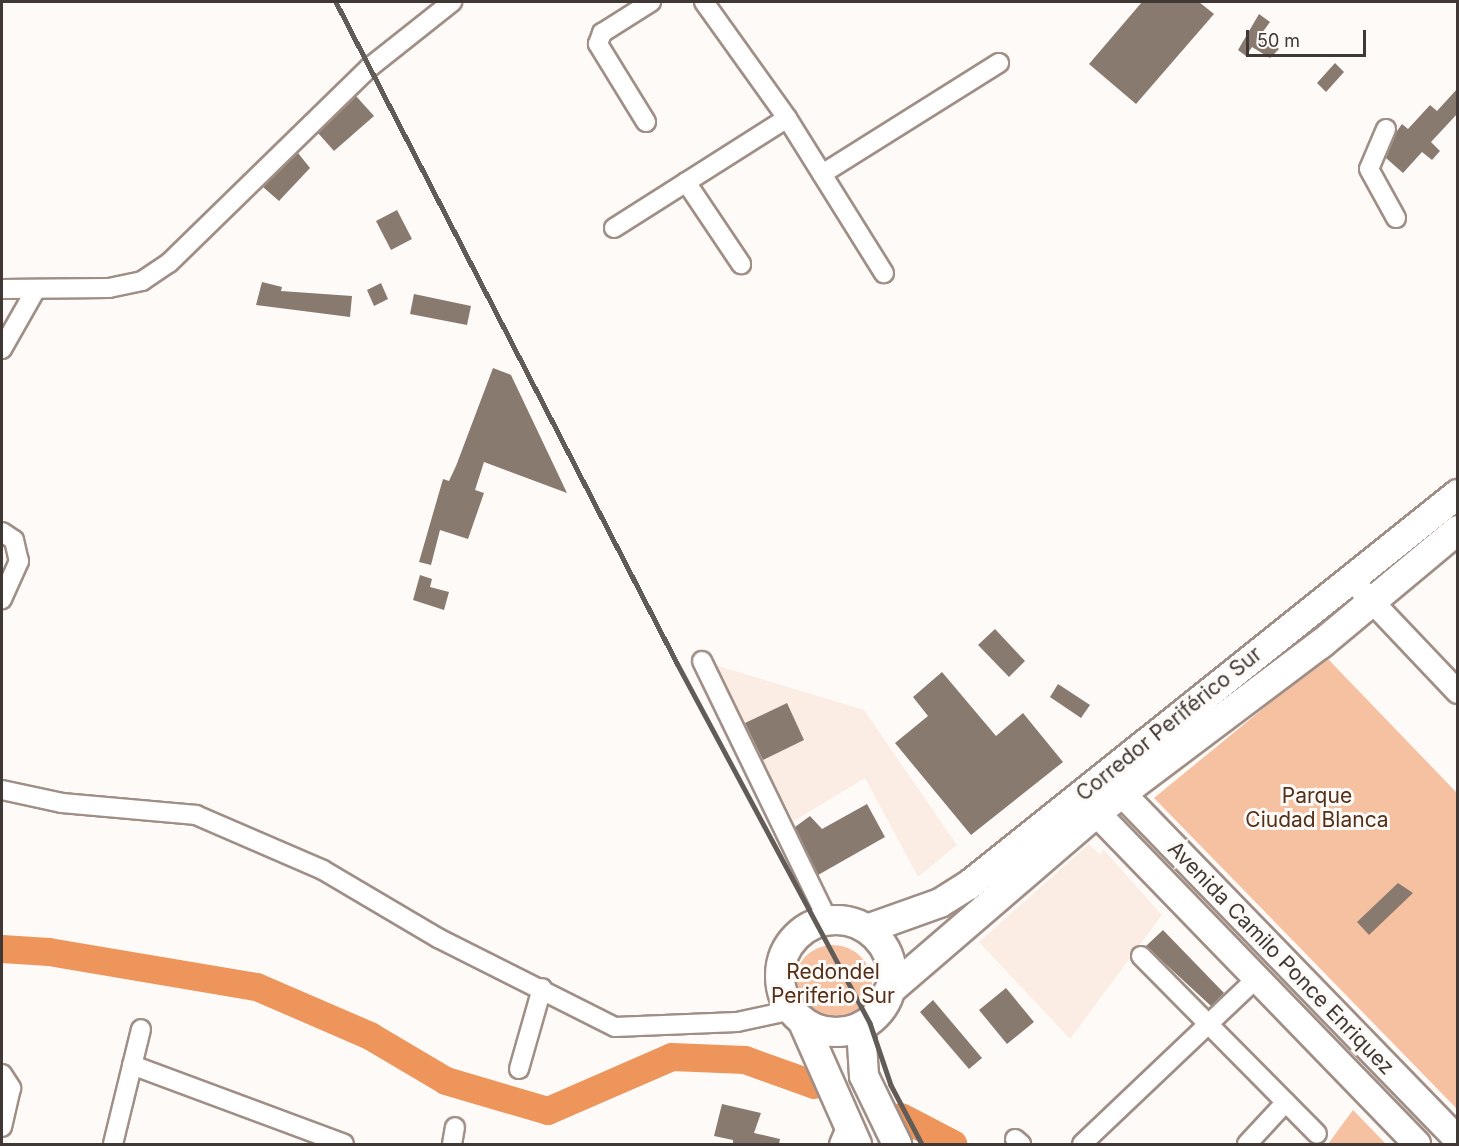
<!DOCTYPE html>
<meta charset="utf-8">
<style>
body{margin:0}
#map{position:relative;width:1459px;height:1146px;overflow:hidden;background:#fefaf8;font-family:Inter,sans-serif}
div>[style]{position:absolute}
.built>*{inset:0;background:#fcede4}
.green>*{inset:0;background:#f6c1a1}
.round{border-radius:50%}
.river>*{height:28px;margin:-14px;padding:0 14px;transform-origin:14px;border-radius:14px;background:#ed955b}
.building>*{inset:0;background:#897a70}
.roads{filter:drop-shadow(2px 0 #a08f86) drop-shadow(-2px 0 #a08f86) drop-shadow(0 2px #a08f86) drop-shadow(0 -2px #a08f86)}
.minor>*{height:18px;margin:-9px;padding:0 9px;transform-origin:9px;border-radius:9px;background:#fff}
.tertiary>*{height:22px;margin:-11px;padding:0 11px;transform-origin:11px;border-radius:11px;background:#fff}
.secondary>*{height:26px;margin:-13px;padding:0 13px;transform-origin:13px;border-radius:13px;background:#fff}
.primary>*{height:28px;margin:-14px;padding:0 14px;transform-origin:14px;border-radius:14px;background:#fff}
.primary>.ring{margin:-14px;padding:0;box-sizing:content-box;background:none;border:28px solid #fff;border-radius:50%}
.rail>*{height:4.5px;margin:-2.25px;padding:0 2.25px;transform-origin:2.25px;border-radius:2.25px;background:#625c58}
span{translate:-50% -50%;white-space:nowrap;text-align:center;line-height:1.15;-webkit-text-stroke:6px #fefaf8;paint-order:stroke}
.street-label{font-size:21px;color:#3f3834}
.park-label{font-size:21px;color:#543018}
.frame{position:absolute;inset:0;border:3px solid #3f3834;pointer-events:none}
.scale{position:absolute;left:1246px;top:30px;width:120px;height:27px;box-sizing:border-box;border:3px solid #3f3834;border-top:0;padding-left:8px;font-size:18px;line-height:21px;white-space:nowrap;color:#3f3834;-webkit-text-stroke:4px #fefaf8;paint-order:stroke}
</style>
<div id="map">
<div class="built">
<i style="clip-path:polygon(702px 661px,864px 710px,957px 845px,918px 877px,865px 778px,794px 821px)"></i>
<i style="clip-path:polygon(1089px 844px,1100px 855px,1103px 849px,1162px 915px,1070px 1039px,979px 942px)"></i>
</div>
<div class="green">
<i style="clip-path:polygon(1326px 657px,1457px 793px,1457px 1109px,1154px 798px)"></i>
<i class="round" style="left:794px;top:945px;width:78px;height:78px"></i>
<i style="clip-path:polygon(1353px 1110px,1386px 1144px,1328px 1144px)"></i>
</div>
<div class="river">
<i style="left:2px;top:949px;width:47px;rotate:3.7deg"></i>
<i style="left:49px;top:952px;width:211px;rotate:9.6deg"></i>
<i style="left:257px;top:987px;width:123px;rotate:23.4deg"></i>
<i style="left:370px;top:1036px;width:88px;rotate:30.6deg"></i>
<i style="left:446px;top:1081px;width:106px;rotate:16.4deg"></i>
<i style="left:548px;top:1111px;width:135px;rotate:-23.5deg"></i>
<i style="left:672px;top:1057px;width:73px;rotate:2.4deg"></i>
<i style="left:745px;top:1060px;width:74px;rotate:19.7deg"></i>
<i style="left:901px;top:1117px;width:59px;rotate:27.4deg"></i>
</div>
<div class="building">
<i style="clip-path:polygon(1142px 2px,1199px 2px,1214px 14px,1136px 104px,1089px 64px)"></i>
<i style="clip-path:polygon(1259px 14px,1270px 22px,1262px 33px,1279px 49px,1270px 58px,1252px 47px,1246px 56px,1238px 50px)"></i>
<i style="clip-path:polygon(1335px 63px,1344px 72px,1326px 92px,1317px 83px)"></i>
<i style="clip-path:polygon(1458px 88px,1458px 113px,1431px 142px,1440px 151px,1432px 160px,1422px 152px,1403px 173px,1386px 158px,1397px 131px,1402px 124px,1408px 129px,1430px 105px,1437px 111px)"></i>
<i style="clip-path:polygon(356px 96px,374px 116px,334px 151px,318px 133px)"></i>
<i style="clip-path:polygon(298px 153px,310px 168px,279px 201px,263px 187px)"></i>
<i style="clip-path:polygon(397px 210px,412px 239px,391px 250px,376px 221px)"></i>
<i style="clip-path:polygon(262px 282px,282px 287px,281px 291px,352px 296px,350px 317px,256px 305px)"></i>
<i style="clip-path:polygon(381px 283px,388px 299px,374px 306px,367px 290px)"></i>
<i style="clip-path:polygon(414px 294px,471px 306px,467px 325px,410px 314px)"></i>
<i style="clip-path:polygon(493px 368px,511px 375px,567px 493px,484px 462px,475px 490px,484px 493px,468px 539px,440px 530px,431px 565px,419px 562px,443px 479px,449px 481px,456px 466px)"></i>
<i style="clip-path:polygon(420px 575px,432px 579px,430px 587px,449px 592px,444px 610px,413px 600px)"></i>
<i style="clip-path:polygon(995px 629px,1025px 661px,1009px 677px,978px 645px)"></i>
<i style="clip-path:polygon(942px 672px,996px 736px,1023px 713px,1063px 762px,971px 835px,895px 743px,928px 716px,913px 697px)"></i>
<i style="clip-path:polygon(1058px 684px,1090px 705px,1081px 718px,1050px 697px)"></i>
<i style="clip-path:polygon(787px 703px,804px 740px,763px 760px,745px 723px)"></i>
<i style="clip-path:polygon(867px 804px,885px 837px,818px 875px,795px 827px,810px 816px,822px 829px)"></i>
<i style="clip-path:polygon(1398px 883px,1413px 893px,1369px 935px,1357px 922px)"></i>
<i style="clip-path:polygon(1163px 930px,1224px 993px,1211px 1006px,1146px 946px)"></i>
<i style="clip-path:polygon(1006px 988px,1034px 1022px,1007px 1044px,979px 1010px)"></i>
<i style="clip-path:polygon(933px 1000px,982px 1058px,969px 1069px,920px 1012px)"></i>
<i style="clip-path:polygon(722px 1104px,761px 1113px,754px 1133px,780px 1139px,779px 1144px,733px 1144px,733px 1140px,714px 1136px)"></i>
</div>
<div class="roads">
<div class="minor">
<i style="left:704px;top:2px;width:143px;rotate:54.4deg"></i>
<i style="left:787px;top:118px;width:183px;rotate:58deg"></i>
<i style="left:646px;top:122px;width:92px;rotate:-121.6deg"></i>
<i style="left:598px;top:44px;width:12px;rotate:-70deg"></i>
<i style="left:602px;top:33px;width:58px;rotate:-32.3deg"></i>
<i style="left:1386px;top:129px;width:43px;rotate:113deg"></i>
<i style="left:1369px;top:169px;width:56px;rotate:61.1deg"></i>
<i style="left:822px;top:174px;width:209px;rotate:-32.1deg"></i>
<i style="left:686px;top:182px;width:99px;rotate:56.1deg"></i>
<i style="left:614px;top:228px;width:205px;rotate:-32.4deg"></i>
<i style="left:2px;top:289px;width:107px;rotate:-0.5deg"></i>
<i style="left:109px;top:288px;width:34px;rotate:-12deg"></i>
<i style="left:142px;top:281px;width:32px;rotate:-34deg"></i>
<i style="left:169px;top:263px;width:281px;rotate:-44.3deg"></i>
<i style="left:370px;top:67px;width:105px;rotate:-38.4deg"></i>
<i style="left:2px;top:349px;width:67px;rotate:-60.4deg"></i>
<i style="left:2px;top:532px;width:14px;rotate:34deg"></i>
<i style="left:14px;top:540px;width:22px;rotate:77deg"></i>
<i style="left:19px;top:561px;width:42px;rotate:114.1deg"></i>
<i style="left:702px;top:661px;width:289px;rotate:64.1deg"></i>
<i style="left:2px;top:790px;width:61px;rotate:12.2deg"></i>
<i style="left:62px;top:803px;width:135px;rotate:5.1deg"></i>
<i style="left:196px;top:815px;width:138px;rotate:23.4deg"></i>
<i style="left:323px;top:870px;width:134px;rotate:30.6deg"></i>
<i style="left:438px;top:938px;width:198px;rotate:26.7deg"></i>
<i style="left:615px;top:1027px;width:122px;rotate:-2.3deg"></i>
<i style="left:737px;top:1022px;width:57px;rotate:-12.1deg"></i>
<i style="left:1141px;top:956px;width:250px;rotate:45.3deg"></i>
<i style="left:132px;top:1065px;width:226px;rotate:20.4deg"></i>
<i style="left:519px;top:1069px;width:84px;rotate:-74.1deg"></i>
<i style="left:2px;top:1074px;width:17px;rotate:57deg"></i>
<i style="left:11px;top:1088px;width:40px;rotate:103deg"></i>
<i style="left:1015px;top:1139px;width:8px;rotate:40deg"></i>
<i style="left:113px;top:1144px;width:118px;rotate:-76.3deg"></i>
<i style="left:452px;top:1144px;width:17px;rotate:-80deg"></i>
<i style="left:839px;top:1144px;width:21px;rotate:-67deg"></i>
<i style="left:1082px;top:1144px;width:240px;rotate:-43.5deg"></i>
<i style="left:1247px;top:1144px;width:57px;rotate:-47.1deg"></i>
</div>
<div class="tertiary">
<i style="left:1362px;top:591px;width:139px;rotate:46.5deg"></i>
</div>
<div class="secondary">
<i style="left:1107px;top:778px;width:504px;rotate:45.88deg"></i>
<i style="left:1083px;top:799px;width:480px;rotate:45.9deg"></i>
</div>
<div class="primary">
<i class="ring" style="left:780px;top:920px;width:84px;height:84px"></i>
<i style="left:867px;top:929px;width:77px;rotate:-19.6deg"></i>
<i style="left:940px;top:903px;width:34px;rotate:-32deg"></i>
<i style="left:969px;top:885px;width:626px;rotate:-38.65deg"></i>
<i style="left:888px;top:992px;width:273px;rotate:-40.7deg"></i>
<i style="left:1095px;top:814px;width:283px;rotate:-37deg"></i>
<i style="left:1321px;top:644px;width:178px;rotate:-39.8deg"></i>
<i style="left:802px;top:1020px;width:136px;rotate:66.1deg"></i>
<i style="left:861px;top:1028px;width:48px;rotate:86.4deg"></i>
<i style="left:864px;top:1076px;width:76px;rotate:64.1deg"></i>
</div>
</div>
<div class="rail">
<i style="left:336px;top:2px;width:744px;rotate:62.71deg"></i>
<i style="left:677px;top:663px;width:408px;rotate:61.8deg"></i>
<i style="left:870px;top:1023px;width:65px;rotate:71.3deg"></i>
<i style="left:891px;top:1085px;width:67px;rotate:62.3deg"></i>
</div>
<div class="street-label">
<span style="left:1169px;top:724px;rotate:-39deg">Corredor Periférico Sur</span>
<span style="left:1281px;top:958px;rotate:46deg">Avenida Camilo Ponce Enriquez</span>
</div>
<div class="park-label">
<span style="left:1317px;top:808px">Parque<br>Ciudad Blanca</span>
<span style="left:833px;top:984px">Redondel<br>Periferio Sur</span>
</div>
<div class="frame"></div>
<div class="scale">50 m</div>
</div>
